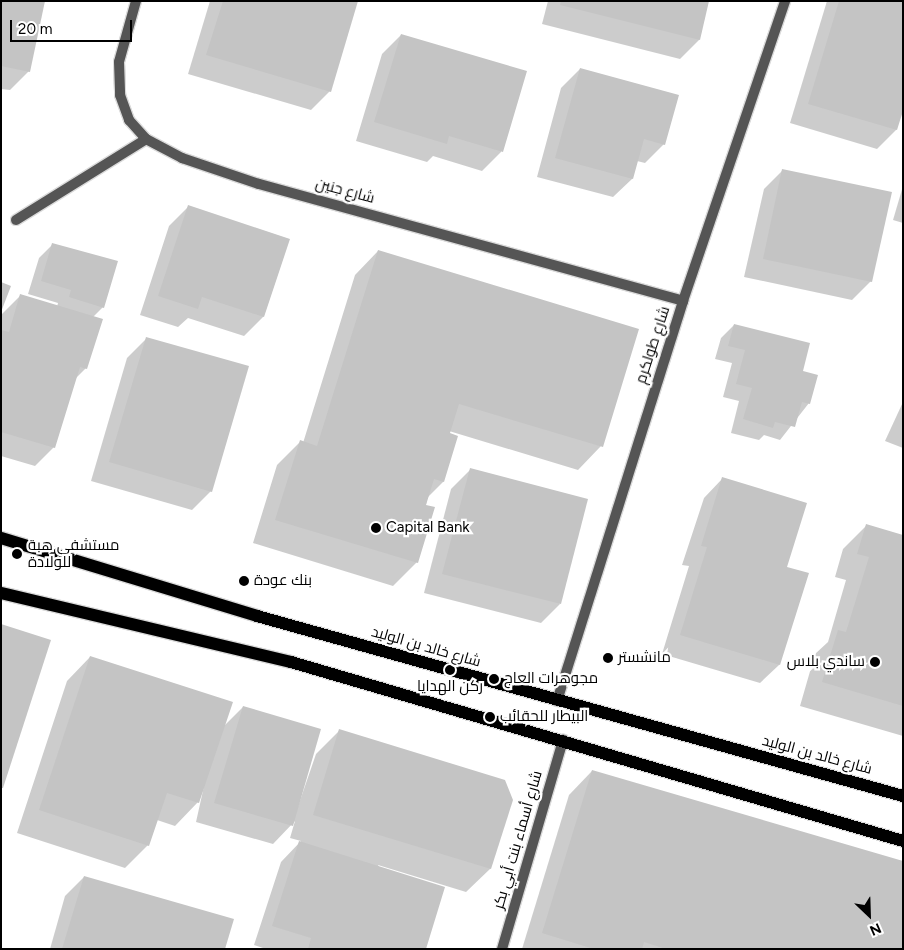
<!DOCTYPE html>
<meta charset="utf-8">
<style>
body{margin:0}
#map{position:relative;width:904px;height:950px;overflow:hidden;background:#fff;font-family:Figtree,Cairo,sans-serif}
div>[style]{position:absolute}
.shadow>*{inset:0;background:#0003}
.building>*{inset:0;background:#c4c4c4}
.roads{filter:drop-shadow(1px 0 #dbdbdb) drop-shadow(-1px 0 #dbdbdb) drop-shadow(0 1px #dbdbdb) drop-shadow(0 -1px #dbdbdb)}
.street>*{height:10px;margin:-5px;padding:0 5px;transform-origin:5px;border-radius:5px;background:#555}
.primary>*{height:12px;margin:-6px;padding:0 6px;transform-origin:6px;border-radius:6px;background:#000}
.dots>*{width:14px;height:14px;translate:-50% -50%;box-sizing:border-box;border:2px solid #fff;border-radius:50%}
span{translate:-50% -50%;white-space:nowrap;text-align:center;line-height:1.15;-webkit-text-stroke:4.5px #fff;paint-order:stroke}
.street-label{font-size:15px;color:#000}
.poi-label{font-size:15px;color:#000}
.left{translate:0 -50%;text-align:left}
.right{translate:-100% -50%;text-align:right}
.frame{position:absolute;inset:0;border:2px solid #000;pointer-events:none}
.north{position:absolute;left:844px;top:890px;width:50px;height:50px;-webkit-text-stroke:4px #fff;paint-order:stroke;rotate:156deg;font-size:14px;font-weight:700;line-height:20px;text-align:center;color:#000}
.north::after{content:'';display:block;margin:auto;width:18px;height:22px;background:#000;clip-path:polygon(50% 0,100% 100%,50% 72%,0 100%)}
.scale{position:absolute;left:10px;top:20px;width:122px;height:22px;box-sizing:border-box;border:2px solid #000;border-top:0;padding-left:6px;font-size:15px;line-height:18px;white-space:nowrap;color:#000;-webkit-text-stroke:4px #fff;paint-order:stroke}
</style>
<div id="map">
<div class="shadow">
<i style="clip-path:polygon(1px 1px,29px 71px,10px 90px,1px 89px)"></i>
<i style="clip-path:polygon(210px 1px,357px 1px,330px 91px,311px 110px,188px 74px)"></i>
<i style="clip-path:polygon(548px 1px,707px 1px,699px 40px,680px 59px,542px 24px)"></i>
<i style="clip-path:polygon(827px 1px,903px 1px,903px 106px,896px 130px,877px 149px,790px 123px)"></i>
<i style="clip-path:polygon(401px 35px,525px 72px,501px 152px,482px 171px,433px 156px,427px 162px,356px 141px,382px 54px)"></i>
<i style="clip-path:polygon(580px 69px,664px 144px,645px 163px,637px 161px,632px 179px,613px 197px,537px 177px,561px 88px)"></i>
<i style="clip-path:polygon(783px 170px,871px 281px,852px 300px,744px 277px,764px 189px)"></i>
<i style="clip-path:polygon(903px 186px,903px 223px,893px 220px)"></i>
<i style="clip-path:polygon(188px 207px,288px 240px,263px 317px,244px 336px,188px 318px,178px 327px,140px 315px,169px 226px)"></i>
<i style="clip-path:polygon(52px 245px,103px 307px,93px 317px,86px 368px,75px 379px,54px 447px,35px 466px,1px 456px,1px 315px,20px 296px,57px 307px,58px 303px,28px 294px,39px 258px)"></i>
<i style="clip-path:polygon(378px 251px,601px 446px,578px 470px,449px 431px,448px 434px,457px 437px,443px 482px,427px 498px,417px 562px,393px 586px,253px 543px,277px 465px,300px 442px,303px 443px,355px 275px)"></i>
<i style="clip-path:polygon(734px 325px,801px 372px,809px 403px,780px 440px,764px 435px,759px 440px,731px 433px,739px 401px,723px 397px,732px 363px,715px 359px,721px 338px)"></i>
<i style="clip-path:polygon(146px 339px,211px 491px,192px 510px,91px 481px,127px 358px)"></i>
<i style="clip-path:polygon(903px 402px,903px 448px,885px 441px)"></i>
<i style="clip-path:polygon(470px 470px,560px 604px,541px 623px,424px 593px,451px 489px)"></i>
<i style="clip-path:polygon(722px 479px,786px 568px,779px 665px,760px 683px,662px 654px,689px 566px,682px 565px,704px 498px)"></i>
<i style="clip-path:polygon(866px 526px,903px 537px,903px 736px,800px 706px,815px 654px,828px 642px,846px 580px,835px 577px,843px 549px)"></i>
<i style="clip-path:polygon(90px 657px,224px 726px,243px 707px,294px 818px,316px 754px,340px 730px,511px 800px,490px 869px,466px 892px,378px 865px,425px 949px,266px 949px,254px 945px,281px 862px,301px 841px,290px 838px,295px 821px,273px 844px,196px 822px,204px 786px,198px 802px,175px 826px,157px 820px,148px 845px,125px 868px,17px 833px,67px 681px)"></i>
<i style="clip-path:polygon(592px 771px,903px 949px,522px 949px,569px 795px)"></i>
<i style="clip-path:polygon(84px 877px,223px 949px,50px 949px,65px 896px)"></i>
</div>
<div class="building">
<i style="clip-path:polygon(1px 1px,45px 1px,30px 72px,1px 66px)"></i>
<i style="clip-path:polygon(223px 1px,358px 1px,331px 92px,206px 55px)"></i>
<i style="clip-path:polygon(561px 1px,709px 1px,700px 40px,560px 5px)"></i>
<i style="clip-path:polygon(839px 1px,903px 1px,903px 111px,897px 130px,808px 104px)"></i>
<i style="clip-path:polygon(401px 34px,527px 71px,503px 152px,449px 136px,447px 144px,374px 122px)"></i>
<i style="clip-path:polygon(580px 68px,679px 95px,665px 145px,644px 139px,633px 179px,555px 158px)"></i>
<i style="clip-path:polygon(782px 169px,892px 192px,872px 282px,763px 259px)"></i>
<i style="clip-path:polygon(188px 205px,290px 239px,264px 317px,202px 297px,198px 309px,158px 296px)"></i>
<i style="clip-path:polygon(52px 243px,118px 261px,104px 308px,69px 297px,71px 290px,41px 281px)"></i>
<i style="clip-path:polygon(378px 250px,639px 329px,603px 447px,459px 404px,450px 433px,458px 436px,444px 482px,434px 479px,426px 505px,435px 507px,418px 563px,275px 520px,300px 440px,317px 446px)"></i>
<i style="clip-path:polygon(1px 282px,11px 286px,1px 312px)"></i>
<i style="clip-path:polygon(20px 294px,103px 319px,87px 369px,80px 367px,55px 448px,1px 432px,1px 330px,9px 332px)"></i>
<i style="clip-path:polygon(734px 324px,810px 343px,803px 371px,818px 375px,810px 404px,802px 402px,795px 427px,775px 422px,773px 428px,743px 419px,752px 388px,736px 384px,745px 350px,728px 346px)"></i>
<i style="clip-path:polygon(146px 337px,249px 366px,212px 492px,109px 462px)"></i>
<i style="clip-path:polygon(470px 468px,588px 499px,561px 604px,442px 574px)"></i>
<i style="clip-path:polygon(722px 477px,807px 503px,787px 567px,809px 573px,780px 665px,680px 635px,707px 547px,701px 546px)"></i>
<i style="clip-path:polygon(866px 524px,903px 535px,903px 706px,822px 682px,838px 630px,846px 632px,869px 557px,857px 554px)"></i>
<i style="clip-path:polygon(1px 624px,51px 640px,3px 788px,1px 788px)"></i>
<i style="clip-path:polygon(90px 656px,233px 702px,199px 803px,167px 793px,149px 846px,39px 810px)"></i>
<i style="clip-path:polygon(243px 706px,321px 729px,293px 826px,214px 803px)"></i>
<i style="clip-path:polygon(339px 729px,505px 780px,513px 800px,491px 869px,313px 815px)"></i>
<i style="clip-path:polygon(592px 770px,903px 861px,903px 949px,666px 949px,644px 942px,642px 949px,594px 949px,542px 933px)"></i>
<i style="clip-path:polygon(299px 841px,445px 887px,426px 949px,308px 949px,311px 938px,272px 926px)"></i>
<i style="clip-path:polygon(84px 876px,234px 919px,225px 949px,62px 949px)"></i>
</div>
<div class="roads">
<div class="street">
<i style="left:136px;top:1px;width:63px;rotate:105.6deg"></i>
<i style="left:119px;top:62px;width:33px;rotate:88deg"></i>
<i style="left:120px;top:95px;width:27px;rotate:70deg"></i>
<i style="left:129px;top:120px;width:25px;rotate:48deg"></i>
<i style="left:146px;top:139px;width:41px;rotate:27.8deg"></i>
<i style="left:182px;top:158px;width:81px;rotate:18.7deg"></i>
<i style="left:259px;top:184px;width:440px;rotate:15.4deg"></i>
<i style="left:16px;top:220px;width:153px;rotate:-31.9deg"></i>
<i style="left:557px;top:701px;width:419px;rotate:-72.5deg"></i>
<i style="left:683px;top:301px;width:317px;rotate:-71.2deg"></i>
<i style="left:502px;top:949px;width:218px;rotate:-73.7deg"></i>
</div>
<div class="primary">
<i style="left:1px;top:538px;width:268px;rotate:16.9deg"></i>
<i style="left:257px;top:616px;width:671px;rotate:15.57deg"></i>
<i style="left:1px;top:593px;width:298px;rotate:13.4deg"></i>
<i style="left:291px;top:662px;width:638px;rotate:16.3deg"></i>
</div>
</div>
<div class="dots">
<i style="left:376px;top:528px;background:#000"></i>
<i style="left:17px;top:554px;background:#000"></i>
<i style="left:244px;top:581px;background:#000"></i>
<i style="left:608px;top:658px;background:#000"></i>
<i style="left:875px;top:662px;background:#000"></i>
<i style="left:450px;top:670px;background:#000"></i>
<i style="left:494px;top:679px;background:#000"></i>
<i style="left:490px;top:717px;background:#000"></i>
</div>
<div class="street-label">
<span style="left:345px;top:191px;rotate:15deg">شارع جنين</span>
<span style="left:653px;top:345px;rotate:-72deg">شارع طولكرم</span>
<span style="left:426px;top:647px;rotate:16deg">شارع خالد بن الوليد</span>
<span style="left:817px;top:755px;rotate:15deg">شارع خالد بن الوليد</span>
<span style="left:518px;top:840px;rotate:-74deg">شارع أسماء بنت أبي بكر</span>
</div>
<div class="poi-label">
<span class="left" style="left:386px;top:528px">Capital Bank</span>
<span class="left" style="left:28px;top:554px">مستشفى هبة<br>للولادة</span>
<span class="left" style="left:254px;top:581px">بنك عودة</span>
<span class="left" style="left:618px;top:658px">مانشستر</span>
<span class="right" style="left:865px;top:662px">ساندي بلاس</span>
<span class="left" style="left:504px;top:679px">مجوهرات العاج</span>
<span style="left:450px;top:687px">ركن الهدايا</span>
<span class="left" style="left:500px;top:717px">البيطار للحقائب</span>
</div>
<div class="frame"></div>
<div class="north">N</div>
<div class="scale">20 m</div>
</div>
